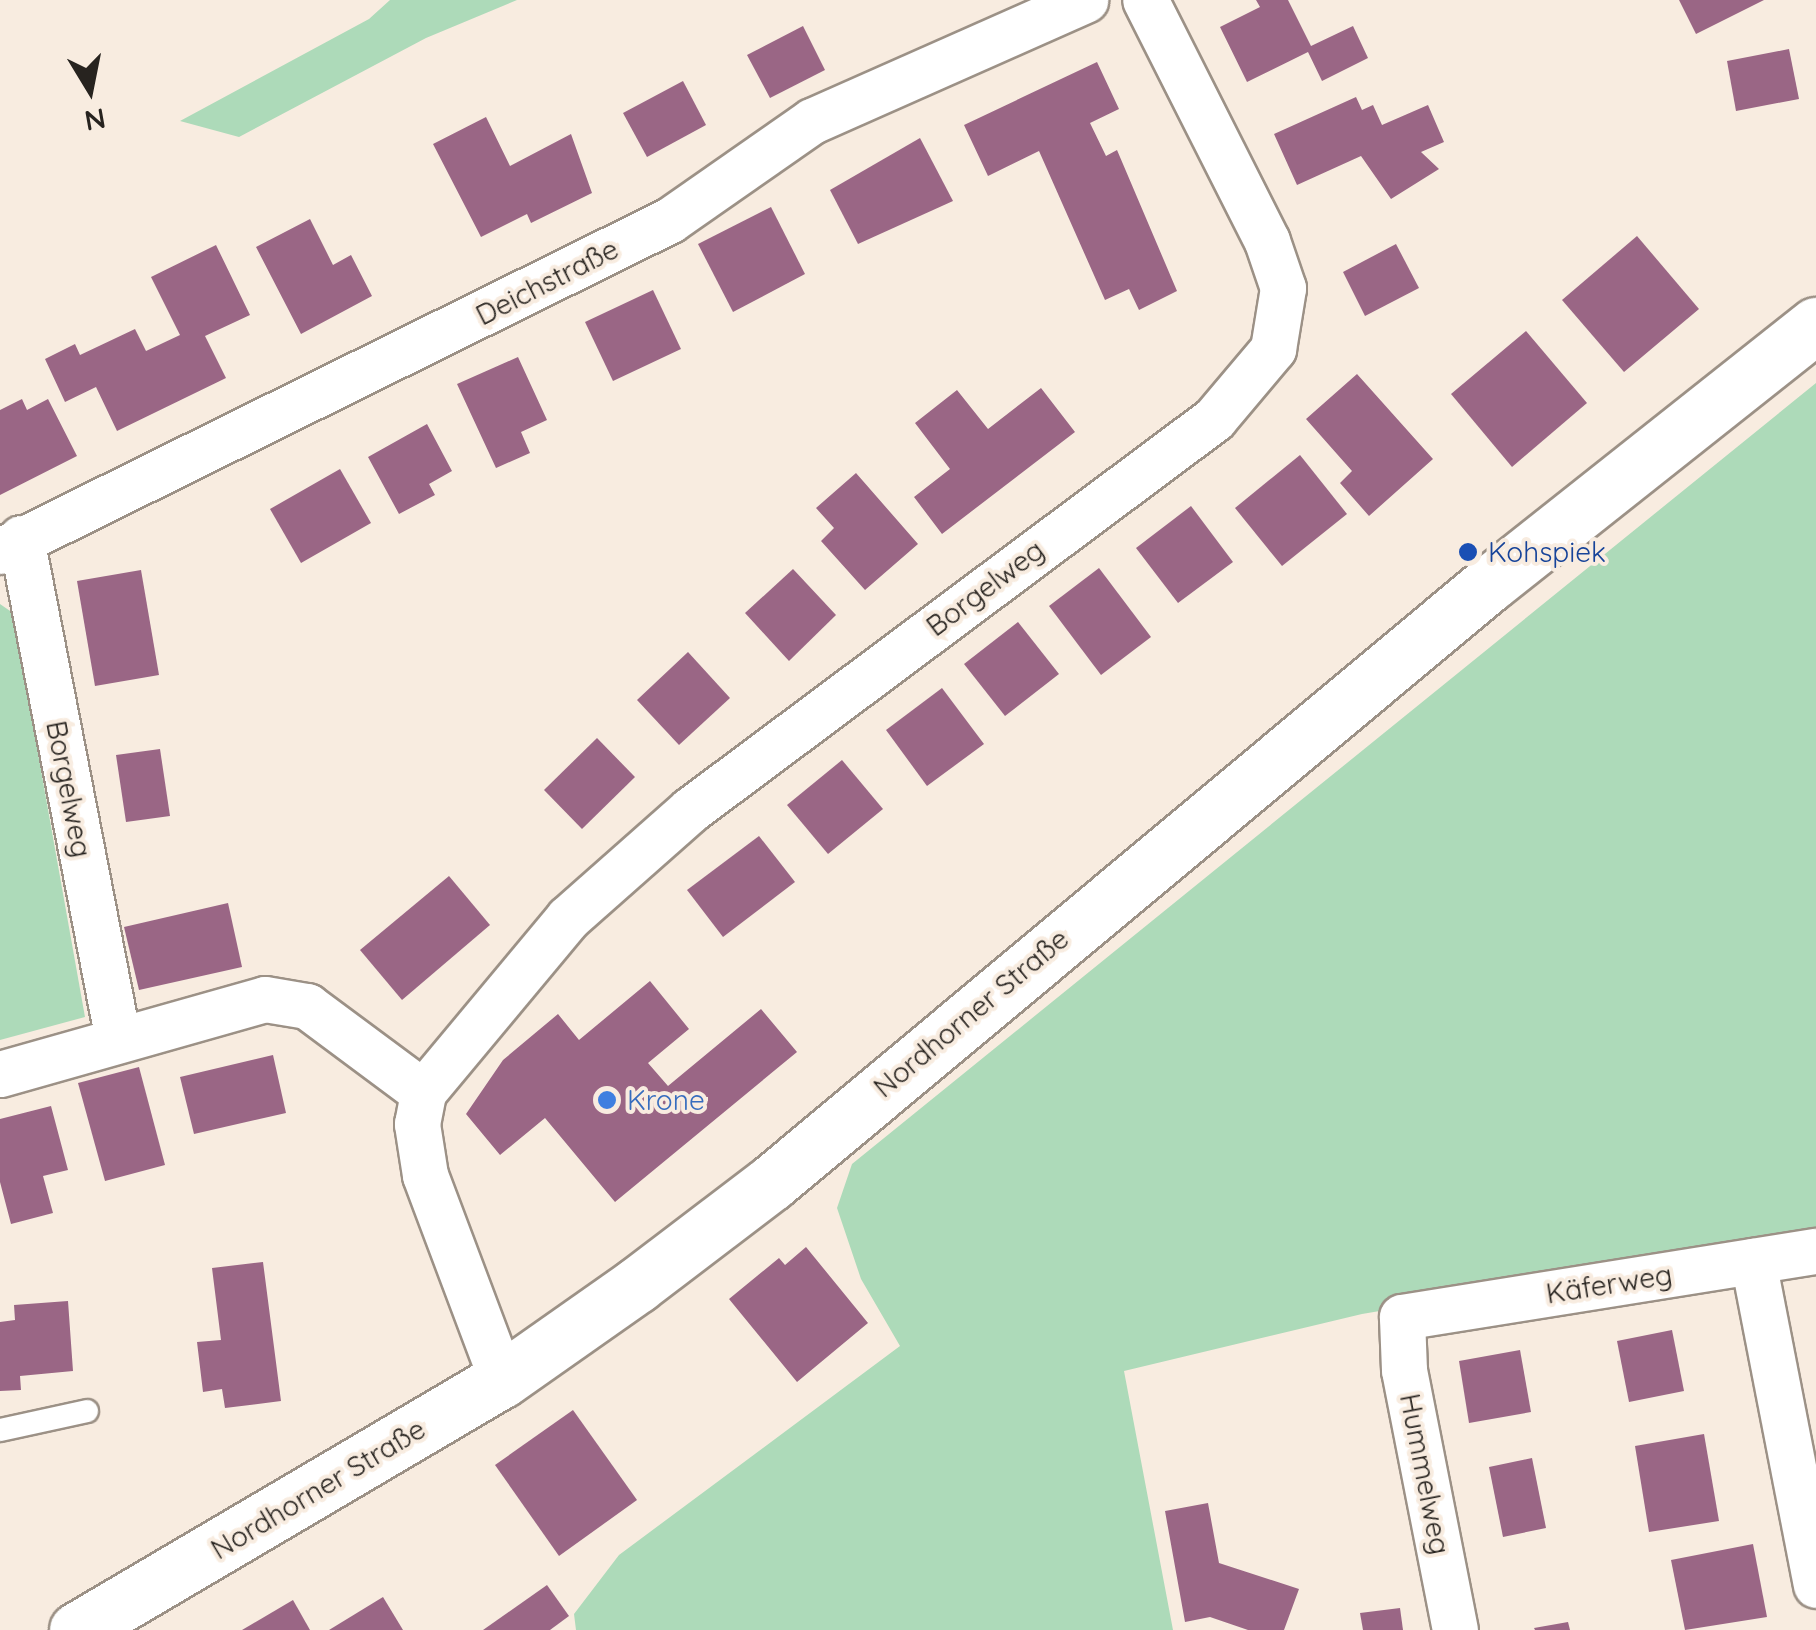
<!DOCTYPE html>
<meta charset="utf-8">
<style>
body{margin:0}
#map{position:relative;width:1816px;height:1630px;overflow:hidden;background:#f8ece0;font-family:Quicksand,sans-serif}
div>[style]{position:absolute}
.green>*{inset:0;background:#addab9}
.building>*{inset:0;background:#9a6685}
.roads{filter:drop-shadow(2px 0 #9c9186) drop-shadow(-2px 0 #9c9186) drop-shadow(0 2px #9c9186) drop-shadow(0 -2px #9c9186)}
.lane>*{height:22px;margin:-11px;padding:0 11px;transform-origin:11px;border-radius:11px;background:#fff}
.street>*{height:45px;margin:-22.5px;padding:0 22.5px;transform-origin:22.5px;border-radius:22.5px;background:#fff}
.secondary>*{height:55px;margin:-27.5px;padding:0 27.5px;transform-origin:27.5px;border-radius:27.5px;background:#fff}
.dots>*{width:28px;height:28px;translate:-50% -50%;box-sizing:border-box;border:5px solid #f8ece0;border-radius:50%}
span{translate:-50% -50%;white-space:nowrap;text-align:center;line-height:1.15;-webkit-text-stroke:8px #f8ece0;paint-order:stroke}
.street-label{font-size:28px;color:#27231f}
.transit-label{font-size:28px;color:#164399}
.left{translate:0 -50%;text-align:left}
.shop-label{font-size:28px;color:#366cbe}
.north{position:absolute;left:40px;top:40px;width:100px;height:100px;-webkit-text-stroke:8px #f8ece0;paint-order:stroke;rotate:170deg;font-size:28px;font-weight:700;line-height:40px;text-align:center;color:#27231f}
.north::after{content:'';display:block;margin:auto;width:35px;height:45px;background:#27231f;clip-path:polygon(50% 0,100% 100%,50% 72%,0 100%)}
</style>
<div id="map">
<div class="green">
<i style="clip-path:polygon(390px 0,517px 0,426px 38px,239px 137px,180px 121px,369px 19px)"></i>
<i style="clip-path:polygon(1816px 383px,1816px 1237px,1362px 1314px,1124px 1371px,1173px 1630px,576px 1630px,574px 1614px,619px 1555px,900px 1346px,861px 1279px,837px 1208px,852px 1164px)"></i>
<i style="clip-path:polygon(0 604px,13px 613px,85px 1017px,0 1040px)"></i>
</div>
<div class="building">
<i style="clip-path:polygon(1256px 0,1288px 0,1311px 46px,1353px 26px,1368px 58px,1322px 81px,1308px 52px,1247px 82px,1220px 27px,1260px 7px)"></i>
<i style="clip-path:polygon(1679px 0,1764px 0,1696px 34px)"></i>
<i style="clip-path:polygon(803px 26px,825px 70px,770px 98px,747px 55px)"></i>
<i style="clip-path:polygon(1789px 49px,1799px 99px,1736px 111px,1727px 61px)"></i>
<i style="clip-path:polygon(1097px 62px,1119px 109px,1090px 123px,1106px 156px,1117px 150px,1177px 291px,1139px 310px,1129px 289px,1105px 300px,1039px 151px,988px 176px,964px 125px)"></i>
<i style="clip-path:polygon(683px 81px,706px 125px,647px 157px,623px 113px)"></i>
<i style="clip-path:polygon(1356px 97px,1362px 110px,1373px 105px,1382px 125px,1428px 105px,1444px 142px,1421px 152px,1439px 169px,1391px 199px,1361px 156px,1297px 185px,1274px 134px)"></i>
<i style="clip-path:polygon(486px 117px,510px 166px,571px 134px,592px 193px,531px 223px,527px 214px,481px 237px,433px 144px)"></i>
<i style="clip-path:polygon(920px 138px,953px 201px,858px 244px,830px 190px)"></i>
<i style="clip-path:polygon(771px 207px,805px 274px,733px 312px,698px 244px)"></i>
<i style="clip-path:polygon(310px 219px,333px 265px,351px 255px,372px 296px,301px 334px,256px 247px)"></i>
<i style="clip-path:polygon(1637px 236px,1699px 309px,1624px 372px,1562px 300px)"></i>
<i style="clip-path:polygon(1396px 244px,1419px 288px,1365px 316px,1343px 272px)"></i>
<i style="clip-path:polygon(216px 245px,250px 315px,205px 336px,226px 378px,117px 431px,96px 387px,65px 402px,45px 359px,75px 344px,80px 355px,135px 329px,146px 351px,180px 335px,151px 277px)"></i>
<i style="clip-path:polygon(653px 290px,681px 349px,613px 381px,585px 322px)"></i>
<i style="clip-path:polygon(1526px 331px,1587px 403px,1512px 467px,1451px 394px)"></i>
<i style="clip-path:polygon(518px 357px,547px 420px,521px 432px,530px 453px,496px 468px,457px 384px)"></i>
<i style="clip-path:polygon(1357px 374px,1433px 459px,1369px 516px,1340px 483px,1352px 471px,1306px 419px)"></i>
<i style="clip-path:polygon(1041px 388px,1075px 432px,942px 534px,914px 497px,950px 469px,915px 423px,957px 390px,988px 429px)"></i>
<i style="clip-path:polygon(22px 399px,27px 410px,48px 399px,77px 456px,0 495px,0 410px)"></i>
<i style="clip-path:polygon(427px 424px,452px 471px,429px 484px,435px 495px,399px 514px,368px 457px)"></i>
<i style="clip-path:polygon(1300px 455px,1347px 514px,1282px 566px,1235px 508px)"></i>
<i style="clip-path:polygon(340px 469px,371px 523px,301px 563px,270px 509px)"></i>
<i style="clip-path:polygon(856px 473px,918px 544px,865px 590px,821px 541px,834px 528px,816px 508px)"></i>
<i style="clip-path:polygon(1191px 506px,1233px 562px,1178px 603px,1136px 548px)"></i>
<i style="clip-path:polygon(1099px 568px,1151px 637px,1101px 675px,1049px 606px)"></i>
<i style="clip-path:polygon(793px 569px,836px 615px,789px 661px,745px 613px)"></i>
<i style="clip-path:polygon(141px 570px,159px 675px,95px 686px,77px 581px)"></i>
<i style="clip-path:polygon(1018px 622px,1059px 674px,1005px 716px,964px 664px)"></i>
<i style="clip-path:polygon(688px 652px,730px 698px,679px 745px,637px 700px)"></i>
<i style="clip-path:polygon(942px 688px,984px 744px,927px 786px,886px 730px)"></i>
<i style="clip-path:polygon(597px 738px,635px 777px,582px 829px,544px 790px)"></i>
<i style="clip-path:polygon(160px 749px,170px 816px,126px 822px,116px 755px)"></i>
<i style="clip-path:polygon(842px 760px,883px 809px,828px 854px,787px 805px)"></i>
<i style="clip-path:polygon(759px 836px,795px 882px,723px 937px,687px 890px)"></i>
<i style="clip-path:polygon(449px 876px,490px 925px,402px 1000px,360px 950px)"></i>
<i style="clip-path:polygon(228px 903px,242px 967px,139px 990px,124px 927px)"></i>
<i style="clip-path:polygon(650px 981px,689px 1029px,648px 1063px,668px 1086px,761px 1009px,797px 1052px,615px 1202px,545px 1118px,500px 1155px,466px 1114px,503px 1060px,558px 1014px,579px 1040px)"></i>
<i style="clip-path:polygon(273px 1055px,286px 1113px,194px 1134px,180px 1077px)"></i>
<i style="clip-path:polygon(139px 1067px,165px 1165px,105px 1181px,78px 1083px)"></i>
<i style="clip-path:polygon(51px 1106px,68px 1170px,43px 1176px,53px 1213px,11px 1224px,0 1182px,0 1119px)"></i>
<i style="clip-path:polygon(806px 1247px,868px 1323px,797px 1382px,729px 1299px,779px 1258px,785px 1265px)"></i>
<i style="clip-path:polygon(263px 1262px,281px 1401px,225px 1408px,222px 1389px,203px 1392px,197px 1342px,221px 1340px,212px 1268px)"></i>
<i style="clip-path:polygon(68px 1301px,73px 1371px,20px 1376px,21px 1390px,0 1391px,0 1322px,15px 1320px,14px 1305px)"></i>
<i style="clip-path:polygon(1672px 1330px,1684px 1391px,1629px 1402px,1617px 1341px)"></i>
<i style="clip-path:polygon(1520px 1350px,1531px 1412px,1469px 1423px,1459px 1361px)"></i>
<i style="clip-path:polygon(573px 1410px,637px 1500px,559px 1556px,495px 1465px)"></i>
<i style="clip-path:polygon(1704px 1434px,1719px 1521px,1649px 1532px,1635px 1446px)"></i>
<i style="clip-path:polygon(1532px 1458px,1546px 1528px,1503px 1537px,1489px 1467px)"></i>
<i style="clip-path:polygon(1208px 1503px,1219px 1563px,1299px 1589px,1284px 1630px,1248px 1630px,1210px 1617px,1185px 1622px,1165px 1511px)"></i>
<i style="clip-path:polygon(1753px 1544px,1767px 1617px,1685px 1630px,1671px 1560px)"></i>
<i style="clip-path:polygon(547px 1585px,569px 1616px,550px 1630px,483px 1630px)"></i>
<i style="clip-path:polygon(383px 1597px,403px 1630px,329px 1630px)"></i>
<i style="clip-path:polygon(293px 1600px,310px 1630px,242px 1630px)"></i>
<i style="clip-path:polygon(1400px 1608px,1403px 1630px,1363px 1630px,1360px 1613px)"></i>
<i style="clip-path:polygon(1568px 1622px,1570px 1630px,1535px 1630px,1534px 1628px)"></i>
</div>
<div class="roads">
<div class="lane">
<i style="left:0;top:1430px;width:89px;rotate:-12.3deg"></i>
</div>
<div class="street">
<i style="left:21px;top:538px;width:511px;rotate:79.06deg"></i>
<i style="left:0;top:551px;width:747px;rotate:-26.29deg"></i>
<i style="left:670px;top:220px;width:173px;rotate:-34.9deg"></i>
<i style="left:812px;top:121px;width:299px;rotate:-23.9deg"></i>
<i style="left:0;top:1074px;width:275px;rotate:-15.8deg"></i>
<i style="left:265px;top:999px;width:43px;rotate:9.5deg"></i>
<i style="left:307px;top:1006px;width:144px;rotate:36.6deg"></i>
<i style="left:1753px;top:1261px;width:330px;rotate:79deg"></i>
<i style="left:502px;top:1380px;width:219px;rotate:-110.6deg"></i>
<i style="left:425px;top:1175px;width:52px;rotate:-98.9deg"></i>
<i style="left:417px;top:1124px;width:33px;rotate:-79deg"></i>
<i style="left:423px;top:1092px;width:226px;rotate:-50.2deg"></i>
<i style="left:568px;top:918px;width:163px;rotate:-41.5deg"></i>
<i style="left:690px;top:810px;width:654px;rotate:-36.73deg"></i>
<i style="left:1214px;top:419px;width:92px;rotate:-49.9deg"></i>
<i style="left:1273px;top:349px;width:62px;rotate:-80.7deg"></i>
<i style="left:1283px;top:288px;width:50px;rotate:-108.8deg"></i>
<i style="left:1267px;top:241px;width:270px;rotate:-116.8deg"></i>
<i style="left:1455px;top:1630px;width:265px;rotate:-101.1deg"></i>
<i style="left:1404px;top:1370px;width:53px;rotate:-92.2deg"></i>
<i style="left:1402px;top:1317px;width:419px;rotate:-9.1deg"></i>
</div>
<div class="secondary">
<i style="left:77px;top:1630px;width:493px;rotate:-30.5deg"></i>
<i style="left:502px;top:1380px;width:165px;rotate:-35.1deg"></i>
<i style="left:637px;top:1285px;width:168px;rotate:-37.3deg"></i>
<i style="left:771px;top:1183px;width:935px;rotate:-39.84deg"></i>
<i style="left:1489px;top:584px;width:417px;rotate:-38.4deg"></i>
</div>
</div>
<div class="dots">
<i style="left:1468px;top:552px;background:#1a4fb4"></i>
<i style="left:607px;top:1100px;background:#3f7fe0"></i>
</div>
<div class="street-label">
<span style="left:547px;top:282px;rotate:-27deg">Deichstraße</span>
<span style="left:985px;top:588px;rotate:-37deg">Borgelweg</span>
<span style="left:69px;top:789px;rotate:79deg">Borgelweg</span>
<span style="left:971px;top:1013px;rotate:-40deg">Nordhorner Straße</span>
<span style="left:1609px;top:1284px;rotate:-9deg">Käferweg</span>
<span style="left:1425px;top:1474px;rotate:79deg">Hummelweg</span>
<span style="left:318px;top:1489px;rotate:-31deg">Nordhorner Straße</span>
</div>
<div class="transit-label">
<span class="left" style="left:1488px;top:552px">Kohspiek</span>
</div>
<div class="shop-label">
<span class="left" style="left:627px;top:1100px">Krone</span>
</div>
<div class="north">N</div>
</div>
